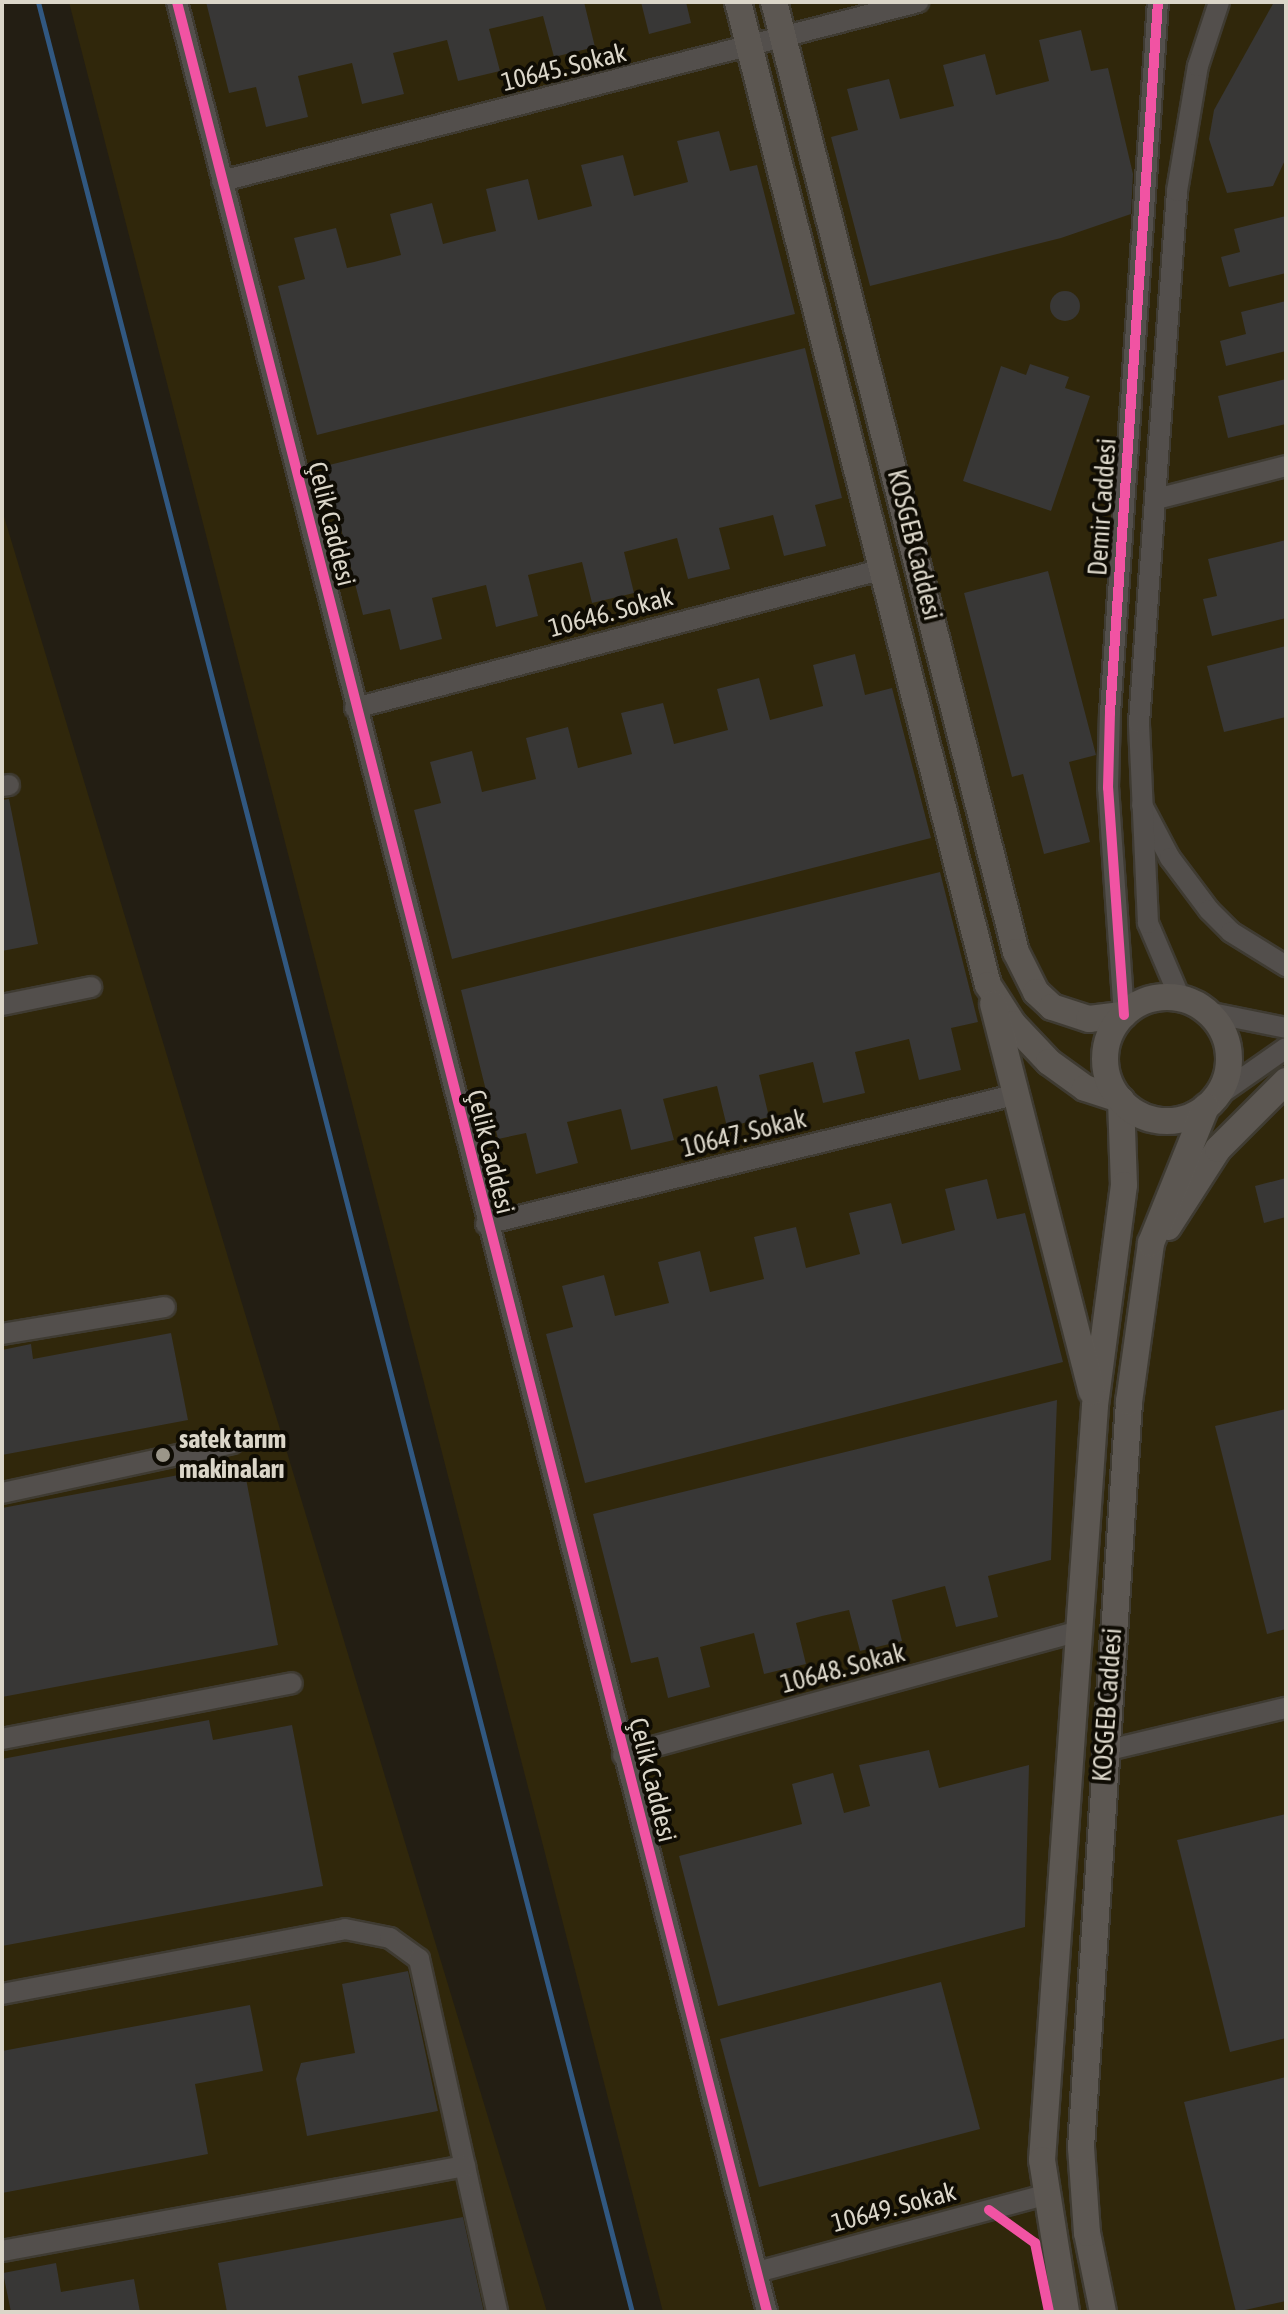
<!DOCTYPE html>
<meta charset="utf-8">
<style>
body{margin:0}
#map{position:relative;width:1288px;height:2314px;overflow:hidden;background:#231e13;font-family:"Asap Condensed",sans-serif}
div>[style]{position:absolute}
.built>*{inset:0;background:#30270b}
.stream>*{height:5px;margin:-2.5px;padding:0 2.5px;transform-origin:2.5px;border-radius:2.5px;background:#315881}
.building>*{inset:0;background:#383736}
.round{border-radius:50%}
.roads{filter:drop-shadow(2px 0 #3f3b32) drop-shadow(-2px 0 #3f3b32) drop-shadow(0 2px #3f3b32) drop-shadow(0 -2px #3f3b32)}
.minor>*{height:20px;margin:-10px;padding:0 10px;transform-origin:10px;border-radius:10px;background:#534f4c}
.major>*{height:26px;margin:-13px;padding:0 13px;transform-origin:13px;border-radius:13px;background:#5c5752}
.major>.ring{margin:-13px;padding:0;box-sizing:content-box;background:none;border:26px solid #5c5752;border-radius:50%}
.cycleway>*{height:10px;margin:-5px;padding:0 5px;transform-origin:5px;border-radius:5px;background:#f153a3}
.dots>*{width:22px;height:22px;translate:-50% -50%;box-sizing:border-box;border:4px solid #0f0c04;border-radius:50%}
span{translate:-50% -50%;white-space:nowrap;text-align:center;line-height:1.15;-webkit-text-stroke:8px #0f0c04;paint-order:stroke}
.street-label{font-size:26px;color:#dbd6c9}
.poi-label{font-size:26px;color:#dbd6c9;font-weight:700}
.left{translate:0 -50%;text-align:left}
.frame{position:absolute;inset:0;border:4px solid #dbd6c9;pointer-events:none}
</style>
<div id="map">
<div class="built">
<i style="clip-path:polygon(69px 2px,1286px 2px,1286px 2312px,663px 2312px)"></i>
<i style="clip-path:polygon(2px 510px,547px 2312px,2px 2312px)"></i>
</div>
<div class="stream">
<i style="left:38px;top:2px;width:2385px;rotate:75.58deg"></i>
</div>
<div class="building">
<i style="clip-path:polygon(206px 2px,584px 2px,595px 47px,554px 57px,543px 16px,489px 29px,500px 71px,458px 81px,447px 40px,393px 53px,404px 94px,362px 104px,352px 63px,298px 76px,308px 117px,266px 127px,256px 87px,229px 93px)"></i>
<i style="clip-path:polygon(641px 2px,686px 2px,691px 23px,649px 34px)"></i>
<i style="clip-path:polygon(1274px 2px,1286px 2px,1286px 158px,1273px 186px,1227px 193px,1209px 139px,1214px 110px)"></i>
<i style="clip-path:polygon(1081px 30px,1091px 71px,1108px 68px,1133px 174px,1131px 214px,1061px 238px,870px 286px,831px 137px,858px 130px,847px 89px,889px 79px,900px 119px,954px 106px,943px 65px,985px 54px,996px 95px,1022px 88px,1049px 81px,1039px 40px)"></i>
<i style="clip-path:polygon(719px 131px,730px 171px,757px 165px,795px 314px,317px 435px,278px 286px,305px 279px,294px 238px,336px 228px,347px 268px,374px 262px,401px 255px,390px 214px,432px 203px,443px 244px,470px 237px,496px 231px,486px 189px,528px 179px,538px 220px,592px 206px,581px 165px,623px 155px,634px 196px,688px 182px,677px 141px)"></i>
<i style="clip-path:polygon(1286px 216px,1286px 273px,1229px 287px,1221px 257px,1240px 252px,1234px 229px)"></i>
<i class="round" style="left:1050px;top:291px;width:30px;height:30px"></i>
<i style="clip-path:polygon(1286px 301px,1286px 351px,1226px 366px,1220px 341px,1246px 334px,1241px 312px)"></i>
<i style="clip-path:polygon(805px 348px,842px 498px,815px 505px,826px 546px,784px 556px,773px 515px,719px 528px,730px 569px,688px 579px,677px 538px,624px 552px,634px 593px,592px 603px,582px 562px,528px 575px,538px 616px,496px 627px,486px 585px,432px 598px,442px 639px,400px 650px,390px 609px,363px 615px,325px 466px)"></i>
<i style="clip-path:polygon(1030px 364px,1069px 377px,1065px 388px,1090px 396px,1051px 511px,963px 481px,1001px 366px,1026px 375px)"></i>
<i style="clip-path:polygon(1286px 379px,1286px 424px,1228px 438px,1218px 396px)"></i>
<i style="clip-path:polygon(1286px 540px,1286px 618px,1212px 636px,1203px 599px,1217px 596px,1208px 559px)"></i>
<i style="clip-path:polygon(1048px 571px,1096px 755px,1069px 762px,1090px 842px,1044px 854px,1023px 774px,1012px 777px,964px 593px)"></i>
<i style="clip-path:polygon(1286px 646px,1286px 717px,1224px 732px,1207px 666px)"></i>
<i style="clip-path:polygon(855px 654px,865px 695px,892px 688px,931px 838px,452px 959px,414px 810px,441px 803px,430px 762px,472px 751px,482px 792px,536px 779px,526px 738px,568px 727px,578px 768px,632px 754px,621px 713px,663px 703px,674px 744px,728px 730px,717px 689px,759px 678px,770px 720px,823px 706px,813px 665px)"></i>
<i style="clip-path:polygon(9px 799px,38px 944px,2px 951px,2px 800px)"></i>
<i style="clip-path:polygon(940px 872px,978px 1022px,951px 1028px,961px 1070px,919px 1080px,909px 1039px,855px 1052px,865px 1093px,823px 1103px,813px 1062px,759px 1075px,769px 1117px,727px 1127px,717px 1086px,663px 1099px,674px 1140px,631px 1150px,621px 1109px,567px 1122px,578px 1163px,536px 1174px,526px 1133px,498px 1139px,461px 990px)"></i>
<i style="clip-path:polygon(1286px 1178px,1286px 1217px,1264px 1223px,1255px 1186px)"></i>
<i style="clip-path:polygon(987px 1179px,997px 1219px,1025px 1213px,1063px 1362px,585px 1483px,546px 1334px,573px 1327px,562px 1286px,604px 1275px,615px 1316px,669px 1303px,658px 1262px,700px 1251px,710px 1292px,764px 1279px,754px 1237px,796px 1227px,806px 1268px,860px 1254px,849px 1213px,891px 1203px,902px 1244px,955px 1230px,945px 1189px)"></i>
<i style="clip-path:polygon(171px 1333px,188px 1420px,2px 1455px,2px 1350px,31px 1344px,33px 1359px)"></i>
<i style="clip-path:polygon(1057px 1400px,1051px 1560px,988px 1576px,998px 1617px,956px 1627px,945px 1586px,918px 1593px,892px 1600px,902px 1641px,860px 1651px,849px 1610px,822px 1616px,796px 1623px,806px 1664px,764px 1674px,754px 1633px,700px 1647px,710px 1687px,668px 1698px,658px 1657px,631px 1663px,593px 1514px)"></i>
<i style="clip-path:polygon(1286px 1409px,1286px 1629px,1267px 1634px,1215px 1426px)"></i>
<i style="clip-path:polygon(243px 1463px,278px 1645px,2px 1697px,2px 1508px)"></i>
<i style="clip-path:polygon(209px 1720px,213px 1740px,292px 1725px,323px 1886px,2px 1946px,2px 1759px)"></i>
<i style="clip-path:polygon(929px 1750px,939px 1788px,1029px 1765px,1025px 1927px,718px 2006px,679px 1856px,802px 1824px,792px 1784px,833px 1773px,844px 1813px,870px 1806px,859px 1765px)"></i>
<i style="clip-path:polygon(1286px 1814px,1286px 2038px,1230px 2052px,1177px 1840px)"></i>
<i style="clip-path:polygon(408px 1971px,438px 2111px,307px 2136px,296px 2079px,301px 2063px,355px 2053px,342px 1984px)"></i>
<i style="clip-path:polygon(941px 1982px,980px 2129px,759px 2187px,720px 2039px)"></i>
<i style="clip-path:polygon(250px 2005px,263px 2071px,195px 2084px,208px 2154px,2px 2193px,2px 2051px)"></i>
<i style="clip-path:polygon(1286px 2077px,1286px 2301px,1236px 2312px,1184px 2102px)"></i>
<i style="clip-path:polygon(463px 2217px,484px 2312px,227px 2312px,218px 2263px)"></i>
<i style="clip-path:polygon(56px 2263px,61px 2292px,134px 2279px,140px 2312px,11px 2312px,3px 2273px)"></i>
</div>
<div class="roads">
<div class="minor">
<i style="left:177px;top:2px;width:2384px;rotate:75.67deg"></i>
<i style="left:222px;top:181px;width:719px;rotate:-14.42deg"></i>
<i style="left:1156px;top:499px;width:134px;rotate:-14.2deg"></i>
<i style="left:355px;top:708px;width:543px;rotate:-14.73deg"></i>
<i style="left:2px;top:786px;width:7px;rotate:-8deg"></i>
<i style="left:1142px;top:805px;width:60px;rotate:62.2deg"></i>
<i style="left:1170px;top:858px;width:65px;rotate:53.1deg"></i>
<i style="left:1209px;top:910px;width:31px;rotate:45deg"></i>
<i style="left:1231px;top:932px;width:65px;rotate:31.7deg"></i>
<i style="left:1180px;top:998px;width:82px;rotate:-113.1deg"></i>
<i style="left:1148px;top:923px;width:200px;rotate:-92.6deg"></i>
<i style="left:1139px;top:723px;width:533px;rotate:-85.91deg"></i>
<i style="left:1177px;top:191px;width:127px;rotate:-80.5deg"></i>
<i style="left:1198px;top:66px;width:67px;rotate:-71.8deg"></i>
<i style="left:2px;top:1005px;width:91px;rotate:-11.4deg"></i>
<i style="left:1207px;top:1012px;width:81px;rotate:11.4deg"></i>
<i style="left:1124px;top:1015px;width:228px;rotate:-94deg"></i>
<i style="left:1108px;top:788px;width:75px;rotate:-88.5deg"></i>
<i style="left:1110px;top:713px;width:713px;rotate:-86.14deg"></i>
<i style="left:1216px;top:1097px;width:85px;rotate:-35deg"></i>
<i style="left:486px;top:1224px;width:544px;rotate:-13.73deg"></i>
<i style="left:2px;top:1334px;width:165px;rotate:-9.4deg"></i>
<i style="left:2px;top:1493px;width:236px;rotate:-12.2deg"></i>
<i style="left:2px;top:1739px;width:295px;rotate:-10.9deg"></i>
<i style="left:1105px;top:1751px;width:186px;rotate:-13.4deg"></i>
<i style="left:623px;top:1755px;width:470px;rotate:-15.2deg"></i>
<i style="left:2px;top:1994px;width:349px;rotate:-10.7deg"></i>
<i style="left:345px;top:1929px;width:46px;rotate:11.3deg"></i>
<i style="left:390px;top:1938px;width:36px;rotate:36deg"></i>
<i style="left:419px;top:1959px;width:362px;rotate:77.5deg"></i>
<i style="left:2px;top:2251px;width:471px;rotate:-10.4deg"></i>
<i style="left:757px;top:2272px;width:297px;rotate:-15deg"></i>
</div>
<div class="major">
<i style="left:738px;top:2px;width:1014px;rotate:75.73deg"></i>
<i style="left:988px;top:985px;width:46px;rotate:57.3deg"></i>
<i style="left:1013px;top:1024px;width:52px;rotate:46.5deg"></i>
<i style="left:1049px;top:1062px;width:44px;rotate:35.8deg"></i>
<i style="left:1085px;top:1088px;width:38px;rotate:18deg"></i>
<i style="left:1121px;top:1100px;width:85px;rotate:88deg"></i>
<i style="left:1124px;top:1185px;width:223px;rotate:97.5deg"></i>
<i style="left:1095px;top:1406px;width:756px;rotate:94.02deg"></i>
<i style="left:1042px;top:2160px;width:154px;rotate:81deg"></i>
<i style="left:774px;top:2px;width:980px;rotate:75.71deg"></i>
<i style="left:1016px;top:952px;width:45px;rotate:63.4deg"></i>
<i style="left:1036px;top:992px;width:22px;rotate:43deg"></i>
<i style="left:1052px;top:1007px;width:39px;rotate:18deg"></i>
<i style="left:1089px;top:1019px;width:35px;rotate:-7deg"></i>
<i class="ring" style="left:1105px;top:997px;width:98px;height:98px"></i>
<i style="left:993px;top:1004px;width:400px;rotate:75.7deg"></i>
<i style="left:1168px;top:1227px;width:93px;rotate:-57.3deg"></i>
<i style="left:1218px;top:1149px;width:96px;rotate:-45deg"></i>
<i style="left:1103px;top:2312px;width:81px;rotate:-101.4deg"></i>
<i style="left:1087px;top:2233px;width:85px;rotate:-94deg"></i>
<i style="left:1081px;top:2148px;width:748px;rotate:-86.32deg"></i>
<i style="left:1129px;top:1402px;width:161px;rotate:-82.1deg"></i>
<i style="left:1151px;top:1243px;width:147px;rotate:-68deg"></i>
</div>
</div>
<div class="cycleway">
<i style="left:177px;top:2px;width:2384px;rotate:75.67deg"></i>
<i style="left:1124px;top:1015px;width:228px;rotate:-94deg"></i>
<i style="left:1108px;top:788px;width:75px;rotate:-88.5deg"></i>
<i style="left:1110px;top:713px;width:713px;rotate:-86.14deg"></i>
<i style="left:989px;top:2210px;width:57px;rotate:35.7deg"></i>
<i style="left:1035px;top:2243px;width:70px;rotate:78.5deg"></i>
</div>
<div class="dots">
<i style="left:163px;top:1455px;background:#9b9689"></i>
</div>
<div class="street-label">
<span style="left:564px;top:68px;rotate:-14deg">10645. Sokak</span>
<span style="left:1103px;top:507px;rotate:-86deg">Demir Caddesi</span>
<span style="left:331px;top:524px;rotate:76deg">Çelik Caddesi</span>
<span style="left:914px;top:545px;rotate:76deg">KOSGEB Caddesi</span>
<span style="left:611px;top:613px;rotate:-15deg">10646. Sokak</span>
<span style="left:744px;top:1134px;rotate:-14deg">10647. Sokak</span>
<span style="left:490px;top:1152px;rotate:76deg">Çelik Caddesi</span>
<span style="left:843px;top:1669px;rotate:-15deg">10648. Sokak</span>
<span style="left:1108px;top:1705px;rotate:-86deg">KOSGEB Caddesi</span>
<span style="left:652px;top:1780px;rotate:76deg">Çelik Caddesi</span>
<span style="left:894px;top:2208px;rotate:-15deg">10649. Sokak</span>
</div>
<div class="poi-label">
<span class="left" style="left:179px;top:1455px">satek tarım<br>makinaları</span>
</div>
<div class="frame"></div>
</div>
